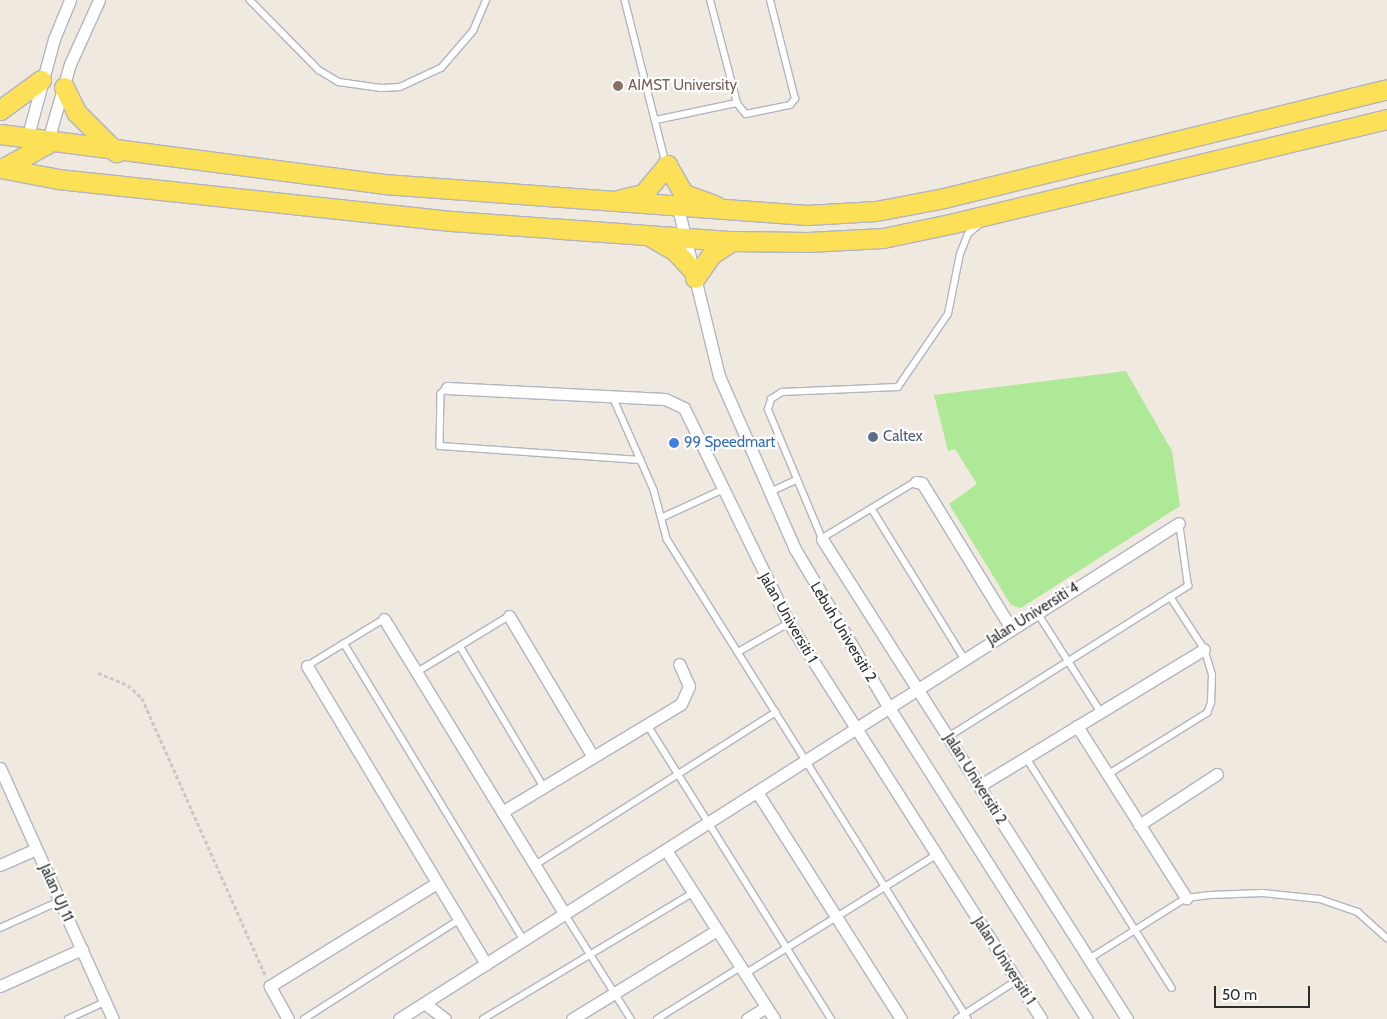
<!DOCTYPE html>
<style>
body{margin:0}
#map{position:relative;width:1387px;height:1019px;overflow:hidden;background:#efe9df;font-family:Cabin,sans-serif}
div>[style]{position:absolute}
.green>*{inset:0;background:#aee998}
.path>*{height:2.5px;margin-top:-1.25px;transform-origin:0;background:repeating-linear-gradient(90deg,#c8c8c8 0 4px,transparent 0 6.5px)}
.roads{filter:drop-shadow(1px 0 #b3b4c1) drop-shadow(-1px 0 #b3b4c1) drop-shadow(0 1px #b3b4c1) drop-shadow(0 -1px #b3b4c1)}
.service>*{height:5.5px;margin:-2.75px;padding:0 2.75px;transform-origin:2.75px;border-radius:2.75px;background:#fff}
.minor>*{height:11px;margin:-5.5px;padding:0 5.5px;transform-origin:5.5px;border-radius:5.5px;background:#fff}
.primary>*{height:19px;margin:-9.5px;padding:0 9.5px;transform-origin:9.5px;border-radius:9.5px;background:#fbe058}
.dots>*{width:14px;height:14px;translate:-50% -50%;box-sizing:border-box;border:2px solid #fff;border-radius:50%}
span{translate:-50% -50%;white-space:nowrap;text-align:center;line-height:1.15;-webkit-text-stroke:4.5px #fff;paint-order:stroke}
.education-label{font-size:15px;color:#785e54}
.left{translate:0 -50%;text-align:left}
.service-label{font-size:15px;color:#4e5e75}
.shop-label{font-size:15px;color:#366cbe}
.street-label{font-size:15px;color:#2d2d2d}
.scale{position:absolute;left:1214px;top:986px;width:96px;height:22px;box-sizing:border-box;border:2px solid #2d2d2d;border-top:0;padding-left:6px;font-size:15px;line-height:18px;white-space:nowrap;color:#2d2d2d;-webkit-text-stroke:4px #fff;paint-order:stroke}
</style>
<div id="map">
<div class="green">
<i style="clip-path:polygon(1126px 371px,1172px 451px,1180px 506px,1021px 608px,1011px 605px,949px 504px,977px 484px,955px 449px,948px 451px,934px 395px)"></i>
</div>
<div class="path">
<i style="left:98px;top:673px;width:32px;rotate:22deg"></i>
<i style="left:128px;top:685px;width:19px;rotate:43deg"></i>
<i style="left:142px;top:698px;width:304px;rotate:66deg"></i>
</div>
<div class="roads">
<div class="service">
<i style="left:250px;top:0;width:98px;rotate:45.4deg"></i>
<i style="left:319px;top:70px;width:23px;rotate:31deg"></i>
<i style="left:339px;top:82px;width:42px;rotate:8.1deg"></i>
<i style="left:381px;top:88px;width:19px;rotate:-3deg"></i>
<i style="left:400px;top:87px;width:45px;rotate:-24.9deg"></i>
<i style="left:441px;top:68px;width:49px;rotate:-49.1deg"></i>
<i style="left:473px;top:31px;width:34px;rotate:-67deg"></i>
<i style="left:625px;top:0;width:168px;rotate:75.9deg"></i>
<i style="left:737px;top:103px;width:14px;rotate:51deg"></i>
<i style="left:746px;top:114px;width:45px;rotate:-11.6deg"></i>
<i style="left:790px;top:105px;width:8px;rotate:-50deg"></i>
<i style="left:795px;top:99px;width:102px;rotate:-104.2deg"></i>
<i style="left:656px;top:120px;width:83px;rotate:-11.9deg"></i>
<i style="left:737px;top:103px;width:106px;rotate:-104.7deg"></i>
<i style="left:447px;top:388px;width:8px;rotate:135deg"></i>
<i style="left:441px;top:394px;width:52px;rotate:91.1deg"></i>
<i style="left:440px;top:446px;width:201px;rotate:4deg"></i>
<i style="left:613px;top:397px;width:102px;rotate:66.2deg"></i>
<i style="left:654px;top:490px;width:51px;rotate:75.1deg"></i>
<i style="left:667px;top:539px;width:567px;rotate:57.91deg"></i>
<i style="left:916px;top:482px;width:110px;rotate:148.8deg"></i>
<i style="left:822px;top:539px;width:140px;rotate:-112.7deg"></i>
<i style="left:768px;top:410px;width:11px;rotate:-75deg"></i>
<i style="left:771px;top:399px;width:13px;rotate:-32deg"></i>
<i style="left:782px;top:392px;width:116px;rotate:-2.5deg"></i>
<i style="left:898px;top:387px;width:88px;rotate:-55.6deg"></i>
<i style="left:948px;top:314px;width:61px;rotate:-78.7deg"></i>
<i style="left:960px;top:254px;width:22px;rotate:-68deg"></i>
<i style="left:968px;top:234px;width:16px;rotate:-40deg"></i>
<i style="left:768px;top:493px;width:31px;rotate:-25deg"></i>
<i style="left:872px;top:509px;width:175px;rotate:58.3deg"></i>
<i style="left:661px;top:518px;width:67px;rotate:-24.7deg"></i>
<i style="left:1037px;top:612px;width:119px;rotate:57.4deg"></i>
<i style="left:344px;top:643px;width:347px;rotate:58.8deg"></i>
<i style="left:460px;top:646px;width:164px;rotate:59.2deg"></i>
<i style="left:740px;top:651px;width:56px;rotate:-29.7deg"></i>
<i style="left:307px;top:666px;width:90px;rotate:-31.4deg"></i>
<i style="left:417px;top:672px;width:108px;rotate:-31.3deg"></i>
<i style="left:647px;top:724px;width:348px;rotate:58deg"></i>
<i style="left:948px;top:737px;width:284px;rotate:-32.2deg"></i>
<i style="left:1188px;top:586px;width:64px;rotate:-98.1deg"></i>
<i style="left:1026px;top:757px;width:273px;rotate:57.7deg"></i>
<i style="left:1107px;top:775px;width:118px;rotate:-31.8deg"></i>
<i style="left:1207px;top:713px;width:11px;rotate:-68deg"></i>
<i style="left:1211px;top:703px;width:28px;rotate:-88deg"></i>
<i style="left:1212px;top:675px;width:27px;rotate:-107deg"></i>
<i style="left:1204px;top:649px;width:62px;rotate:-123.2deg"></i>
<i style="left:535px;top:865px;width:285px;rotate:-32.4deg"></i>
<i style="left:565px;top:914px;width:124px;rotate:57.8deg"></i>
<i style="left:0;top:928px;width:66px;rotate:-24.2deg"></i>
<i style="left:1089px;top:959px;width:115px;rotate:-32.2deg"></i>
<i style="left:1186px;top:898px;width:24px;rotate:-7deg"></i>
<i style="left:1210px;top:895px;width:53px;rotate:-2.2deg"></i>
<i style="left:1263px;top:893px;width:57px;rotate:6deg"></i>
<i style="left:1320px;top:899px;width:40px;rotate:18.9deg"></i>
<i style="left:1358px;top:912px;width:39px;rotate:42deg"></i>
<i style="left:745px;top:974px;width:225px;rotate:-31.9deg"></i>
<i style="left:68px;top:1019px;width:41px;rotate:-24.7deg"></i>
<i style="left:304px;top:1019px;width:184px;rotate:-32.6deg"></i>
<i style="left:483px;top:1019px;width:245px;rotate:-31deg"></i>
<i style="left:657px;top:1019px;width:99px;rotate:-31.8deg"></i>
<i style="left:957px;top:1019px;width:70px;rotate:-32.8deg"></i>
</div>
<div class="minor">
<i style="left:27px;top:139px;width:104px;rotate:-74.9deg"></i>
<i style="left:54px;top:39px;width:42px;rotate:-67.7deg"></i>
<i style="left:47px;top:144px;width:83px;rotate:-74deg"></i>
<i style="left:70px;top:64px;width:70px;rotate:-65.6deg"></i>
<i style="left:678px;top:208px;width:173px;rotate:76.3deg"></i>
<i style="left:719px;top:376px;width:189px;rotate:66.3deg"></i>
<i style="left:795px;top:549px;width:182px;rotate:59.4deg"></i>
<i style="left:888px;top:706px;width:371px;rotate:57.6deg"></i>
<i style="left:447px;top:388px;width:218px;rotate:2.9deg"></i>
<i style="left:665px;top:399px;width:21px;rotate:25deg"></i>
<i style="left:684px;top:408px;width:239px;rotate:64deg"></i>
<i style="left:789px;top:623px;width:469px;rotate:57.5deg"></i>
<i style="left:916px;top:482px;width:6px;rotate:9deg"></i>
<i style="left:922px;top:483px;width:170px;rotate:58.5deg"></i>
<i style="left:822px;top:539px;width:569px;rotate:57.57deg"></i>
<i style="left:509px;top:616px;width:164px;rotate:59.2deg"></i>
<i style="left:384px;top:619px;width:346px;rotate:58.5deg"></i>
<i style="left:307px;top:666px;width:348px;rotate:59deg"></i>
<i style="left:1077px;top:726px;width:204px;rotate:57.6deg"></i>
<i style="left:0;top:768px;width:275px;rotate:65.8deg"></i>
<i style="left:979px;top:786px;width:263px;rotate:-31.3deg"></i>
<i style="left:757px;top:792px;width:269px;rotate:57.6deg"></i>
<i style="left:502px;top:812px;width:209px;rotate:-31.1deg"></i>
<i style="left:681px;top:704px;width:20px;rotate:-66deg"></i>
<i style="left:689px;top:686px;width:24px;rotate:-114deg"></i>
<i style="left:1139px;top:825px;width:93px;rotate:-33.2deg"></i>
<i style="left:666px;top:850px;width:201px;rotate:57.4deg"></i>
<i style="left:0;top:865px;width:39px;rotate:-24deg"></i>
<i style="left:0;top:986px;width:90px;rotate:-24.3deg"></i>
<i style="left:424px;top:1003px;width:26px;rotate:37deg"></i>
<i style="left:288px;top:1019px;width:38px;rotate:-119deg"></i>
<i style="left:270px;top:986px;width:196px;rotate:-31.7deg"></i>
<i style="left:399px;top:1019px;width:924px;rotate:-32.45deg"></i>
<i style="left:572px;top:1019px;width:170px;rotate:-31.5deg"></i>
<i style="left:747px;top:1019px;width:22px;rotate:-32deg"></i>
</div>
<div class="primary">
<i style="left:64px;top:87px;width:28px;rotate:64deg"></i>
<i style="left:76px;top:112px;width:57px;rotate:45deg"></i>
<i style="left:0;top:110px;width:51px;rotate:-36.2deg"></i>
<i style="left:0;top:134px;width:387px;rotate:7.4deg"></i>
<i style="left:384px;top:184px;width:424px;rotate:4.2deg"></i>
<i style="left:807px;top:215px;width:69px;rotate:-3.3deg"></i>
<i style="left:876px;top:211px;width:69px;rotate:-10.8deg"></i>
<i style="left:944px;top:198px;width:456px;rotate:-13.8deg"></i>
<i style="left:0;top:168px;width:59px;rotate:10.7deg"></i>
<i style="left:58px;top:179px;width:395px;rotate:6.1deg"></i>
<i style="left:451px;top:221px;width:282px;rotate:4.1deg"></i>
<i style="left:732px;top:241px;width:76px;rotate:0.8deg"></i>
<i style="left:808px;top:242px;width:75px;rotate:-3.1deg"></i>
<i style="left:883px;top:238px;width:73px;rotate:-11.9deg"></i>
<i style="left:954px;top:223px;width:445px;rotate:-13.5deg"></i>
<i style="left:3px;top:168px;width:50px;rotate:-28.6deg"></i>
<i style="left:621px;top:199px;width:23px;rotate:-13deg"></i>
<i style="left:643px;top:194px;width:38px;rotate:-50deg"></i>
<i style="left:667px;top:165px;width:34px;rotate:60deg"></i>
<i style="left:684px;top:194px;width:33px;rotate:20deg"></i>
<i style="left:651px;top:237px;width:28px;rotate:30deg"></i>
<i style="left:675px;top:251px;width:26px;rotate:47deg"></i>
<i style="left:695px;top:278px;width:29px;rotate:-55deg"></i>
<i style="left:712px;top:254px;width:24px;rotate:-33deg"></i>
</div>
</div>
<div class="dots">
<i style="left:618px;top:86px;background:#8d6e63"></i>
<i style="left:873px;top:437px;background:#5c6f8a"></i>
<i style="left:674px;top:443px;background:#3f7fe0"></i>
</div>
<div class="education-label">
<span class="left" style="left:628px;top:86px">AIMST University</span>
</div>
<div class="service-label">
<span class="left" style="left:883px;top:437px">Caltex</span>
</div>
<div class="shop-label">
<span class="left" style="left:684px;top:443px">99 Speedmart</span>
</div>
<div class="street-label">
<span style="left:1033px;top:614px;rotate:-32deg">Jalan Universiti 4</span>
<span style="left:788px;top:618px;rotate:60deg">Jalan Universiti 1</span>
<span style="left:843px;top:632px;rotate:59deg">Lebuh Universiti 2</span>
<span style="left:975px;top:779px;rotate:58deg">Jalan Universiti 2</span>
<span style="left:56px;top:893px;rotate:66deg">Jalan UJ 11</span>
<span style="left:1004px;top:961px;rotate:57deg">Jalan Universiti 1</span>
</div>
<div class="scale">50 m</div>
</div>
